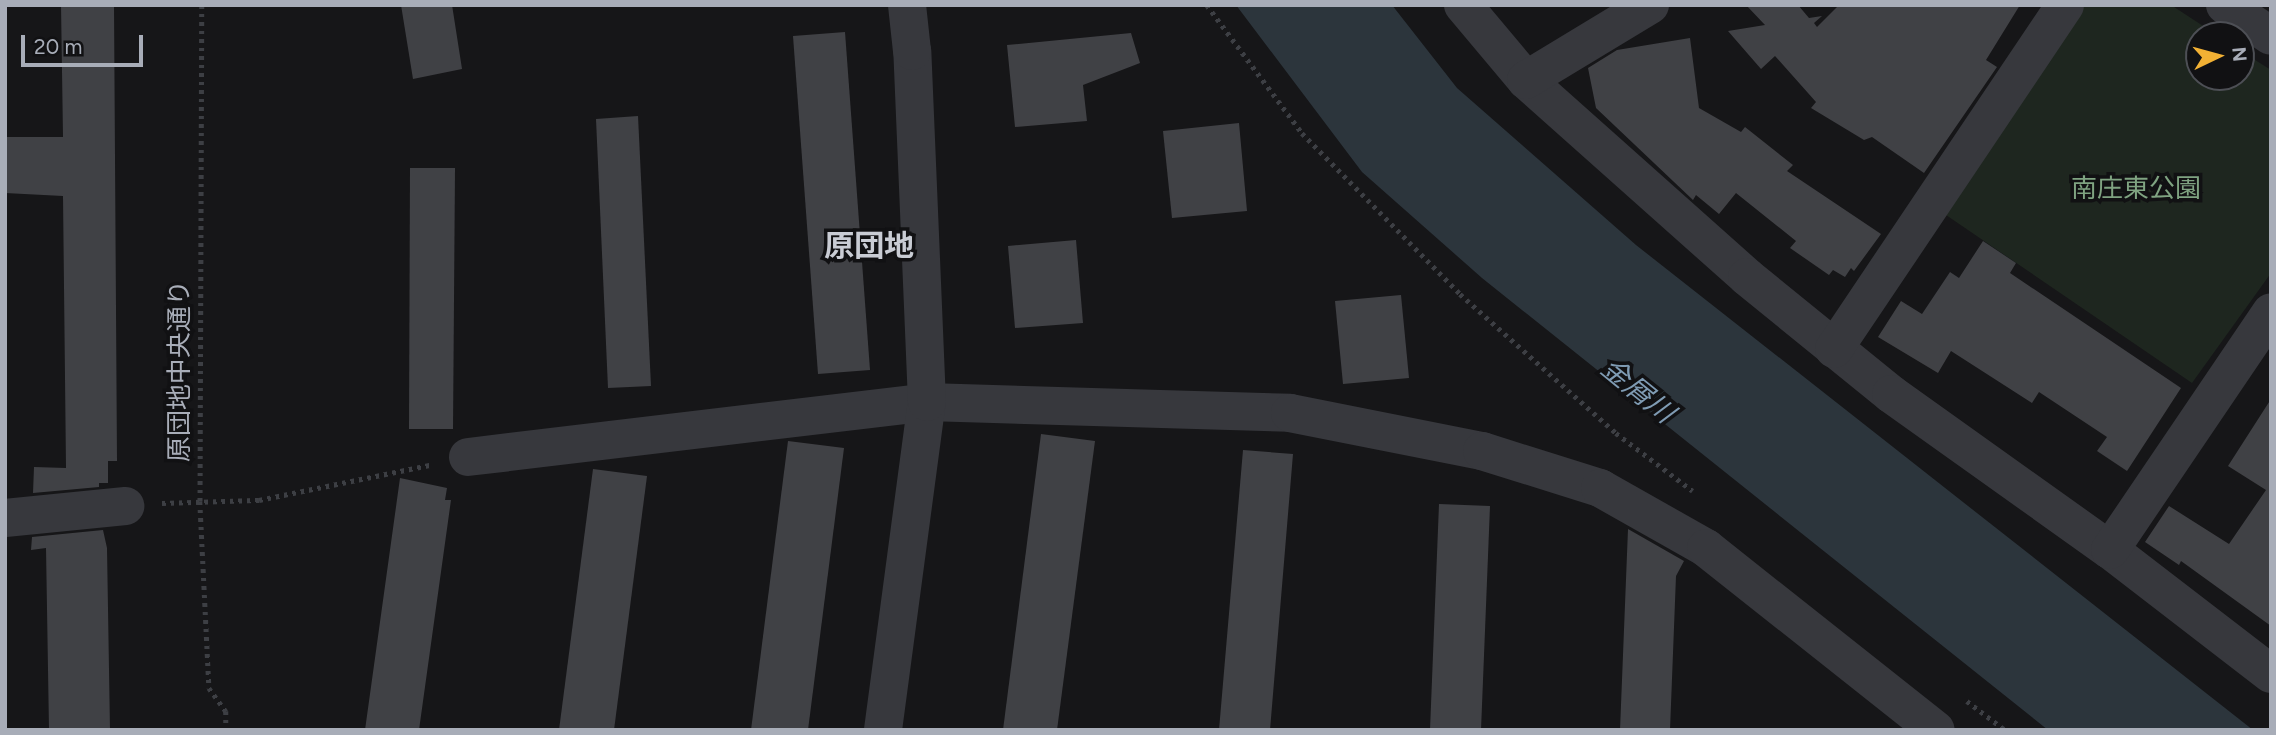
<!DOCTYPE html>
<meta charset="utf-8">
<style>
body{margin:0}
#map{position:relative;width:2276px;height:735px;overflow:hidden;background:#161618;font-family:Figtree,"Noto Sans JP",sans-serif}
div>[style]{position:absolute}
.green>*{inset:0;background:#1e261f}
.water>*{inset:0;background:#2c353c}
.building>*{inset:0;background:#404145}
.path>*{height:4.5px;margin-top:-2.25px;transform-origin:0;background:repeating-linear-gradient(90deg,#3d3f44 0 3.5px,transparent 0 8.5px)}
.minor>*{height:38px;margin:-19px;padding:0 19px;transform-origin:19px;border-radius:19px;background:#37383d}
span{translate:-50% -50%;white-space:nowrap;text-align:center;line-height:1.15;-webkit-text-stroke:7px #111113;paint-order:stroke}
.park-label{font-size:26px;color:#7fa381}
.street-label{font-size:26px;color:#a8adb8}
.water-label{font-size:28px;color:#7f9bb3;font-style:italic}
.quarter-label{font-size:30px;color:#c9ccd4;font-weight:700}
.frame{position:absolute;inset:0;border:7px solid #a8adb8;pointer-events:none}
.north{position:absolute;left:2185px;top:21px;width:70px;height:70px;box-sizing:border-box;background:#111113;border:2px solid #4d4f55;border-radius:50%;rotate:85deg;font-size:19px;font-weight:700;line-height:28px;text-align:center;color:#a8adb8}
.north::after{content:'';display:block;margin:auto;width:24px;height:32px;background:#f2b134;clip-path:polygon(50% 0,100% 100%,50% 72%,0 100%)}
.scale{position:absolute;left:21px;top:35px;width:122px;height:32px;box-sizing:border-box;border:4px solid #a8adb8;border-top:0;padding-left:9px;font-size:21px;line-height:24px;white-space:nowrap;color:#a8adb8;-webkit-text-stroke:5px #111113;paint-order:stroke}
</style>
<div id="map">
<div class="green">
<i style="clip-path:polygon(2076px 5px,2171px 5px,2217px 35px,2199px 35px,2199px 77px,2241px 77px,2241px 51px,2271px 70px,2271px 273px,2192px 383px,1946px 215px)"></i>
</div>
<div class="water">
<i style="clip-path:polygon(1236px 5px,1392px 5px,1457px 88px,1636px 245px,2253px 730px,2048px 730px,1482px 278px,1362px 172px)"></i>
</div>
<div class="building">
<i style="clip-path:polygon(61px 5px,114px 5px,117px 461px,108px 461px,108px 483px,99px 483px,99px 487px,33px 493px,34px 467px,66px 468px,63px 196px,5px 193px,5px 137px,63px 137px)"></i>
<i style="clip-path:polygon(401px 5px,452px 5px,462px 69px,413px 79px)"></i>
<i style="clip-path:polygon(1746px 5px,1798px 5px,1809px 18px,1822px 16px,1814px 23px,1817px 27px,1839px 5px,2020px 5px,1986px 60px,1997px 67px,1924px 173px,1872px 137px,1864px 140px,1811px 108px,1816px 102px,1775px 56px,1761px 69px,1728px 31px,1765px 25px)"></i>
<i style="clip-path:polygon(845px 32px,870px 370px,818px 374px,793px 36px)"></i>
<i style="clip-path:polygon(1131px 33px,1140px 63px,1083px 85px,1087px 121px,1015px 127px,1007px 45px)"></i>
<i style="clip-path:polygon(1690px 38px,1699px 108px,1741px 132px,1745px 127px,1793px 165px,1787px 171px,1881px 234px,1854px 271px,1851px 268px,1845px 277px,1833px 270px,1829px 275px,1790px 248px,1796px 241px,1736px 193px,1719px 214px,1696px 195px,1693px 200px,1596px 108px,1588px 68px,1617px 50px)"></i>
<i style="clip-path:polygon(638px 116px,651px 386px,608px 388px,596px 119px)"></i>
<i style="clip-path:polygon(1239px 123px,1247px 211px,1172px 218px,1163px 131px)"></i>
<i style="clip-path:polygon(410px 168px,455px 168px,453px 429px,409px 429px)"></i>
<i style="clip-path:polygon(1076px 240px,1083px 323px,1015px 328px,1008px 246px)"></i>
<i style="clip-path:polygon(1983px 241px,2016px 263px,2010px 273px,2181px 388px,2127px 471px,2097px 451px,2107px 437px,2039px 392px,2032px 403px,1951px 351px,1938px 373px,1878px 337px,1901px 301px,1922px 314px,1950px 272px,1959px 278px)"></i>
<i style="clip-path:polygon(1401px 295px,1409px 378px,1343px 384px,1335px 301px)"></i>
<i style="clip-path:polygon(2271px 399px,2271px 626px,2181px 561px,2179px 565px,2145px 542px,2169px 506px,2229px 544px,2266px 490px,2228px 466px)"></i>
<i style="clip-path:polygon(1041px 434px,1095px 441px,1057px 730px,1003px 730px)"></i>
<i style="clip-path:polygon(788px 441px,844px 448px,808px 730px,751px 730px)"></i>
<i style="clip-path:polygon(1243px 450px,1293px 454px,1270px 730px,1219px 730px)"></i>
<i style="clip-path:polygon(593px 469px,647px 476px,614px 730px,559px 730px)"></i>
<i style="clip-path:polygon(400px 478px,447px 488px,445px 500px,451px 500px,419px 730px,365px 730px)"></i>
<i style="clip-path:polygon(1439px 504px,1490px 506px,1481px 730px,1430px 730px)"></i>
<i style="clip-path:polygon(1628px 529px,1684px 561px,1676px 576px,1670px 730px,1620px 730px)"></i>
<i style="clip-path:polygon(103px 530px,107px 548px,110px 730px,49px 730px,46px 548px,31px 550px,32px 537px)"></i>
</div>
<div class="path">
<i style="left:202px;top:5px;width:496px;rotate:90.2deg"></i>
<i style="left:200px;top:501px;width:187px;rotate:87.2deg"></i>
<i style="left:209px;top:688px;width:29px;rotate:54deg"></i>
<i style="left:226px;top:711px;width:19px;rotate:90deg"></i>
<i style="left:1207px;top:5px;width:159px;rotate:53.4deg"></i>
<i style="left:1302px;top:133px;width:226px;rotate:45.5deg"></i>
<i style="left:1460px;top:294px;width:209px;rotate:41.7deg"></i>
<i style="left:1616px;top:433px;width:96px;rotate:37deg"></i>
<i style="left:162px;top:503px;width:97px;rotate:-1.8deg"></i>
<i style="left:259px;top:500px;width:174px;rotate:-11.6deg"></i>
<i style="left:1967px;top:701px;width:48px;rotate:37.3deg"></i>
</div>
<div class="minor">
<i style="left:1463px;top:5px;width:98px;rotate:50deg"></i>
<i style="left:1526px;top:80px;width:296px;rotate:41.7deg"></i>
<i style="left:1747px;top:277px;width:186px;rotate:39.1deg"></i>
<i style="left:1891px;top:394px;width:269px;rotate:35.5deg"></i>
<i style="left:2110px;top:550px;width:203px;rotate:37.6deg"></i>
<i style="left:2225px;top:5px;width:55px;rotate:34deg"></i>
<i style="left:1526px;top:80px;width:145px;rotate:-31.2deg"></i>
<i style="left:1834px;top:349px;width:414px;rotate:-56.1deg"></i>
<i style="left:468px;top:457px;width:462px;rotate:-6.8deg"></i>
<i style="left:927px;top:402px;width:363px;rotate:1.7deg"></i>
<i style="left:1290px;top:413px;width:196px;rotate:11.2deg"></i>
<i style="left:1482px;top:451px;width:124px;rotate:17.4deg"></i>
<i style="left:1600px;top:488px;width:122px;rotate:29.5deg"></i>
<i style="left:1706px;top:548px;width:293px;rotate:38.4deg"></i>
<i style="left:5px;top:518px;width:121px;rotate:-5.7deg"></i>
<i style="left:2110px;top:550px;width:287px;rotate:-55.9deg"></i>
<i style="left:883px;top:730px;width:331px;rotate:-82.4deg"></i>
<i style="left:927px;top:402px;width:351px;rotate:-92.4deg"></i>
<i style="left:912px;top:51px;width:46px;rotate:-96.2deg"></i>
</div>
<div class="park-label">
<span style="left:2136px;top:189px">南庄東公園</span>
</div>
<div class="street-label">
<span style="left:180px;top:371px;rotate:-90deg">原団地中央通り</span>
</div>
<div class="water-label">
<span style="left:1638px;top:390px;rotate:39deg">金屑川</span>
</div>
<div class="quarter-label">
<span style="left:869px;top:246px">原団地</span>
</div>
<div class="frame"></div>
<div class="north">N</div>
<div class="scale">20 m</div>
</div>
